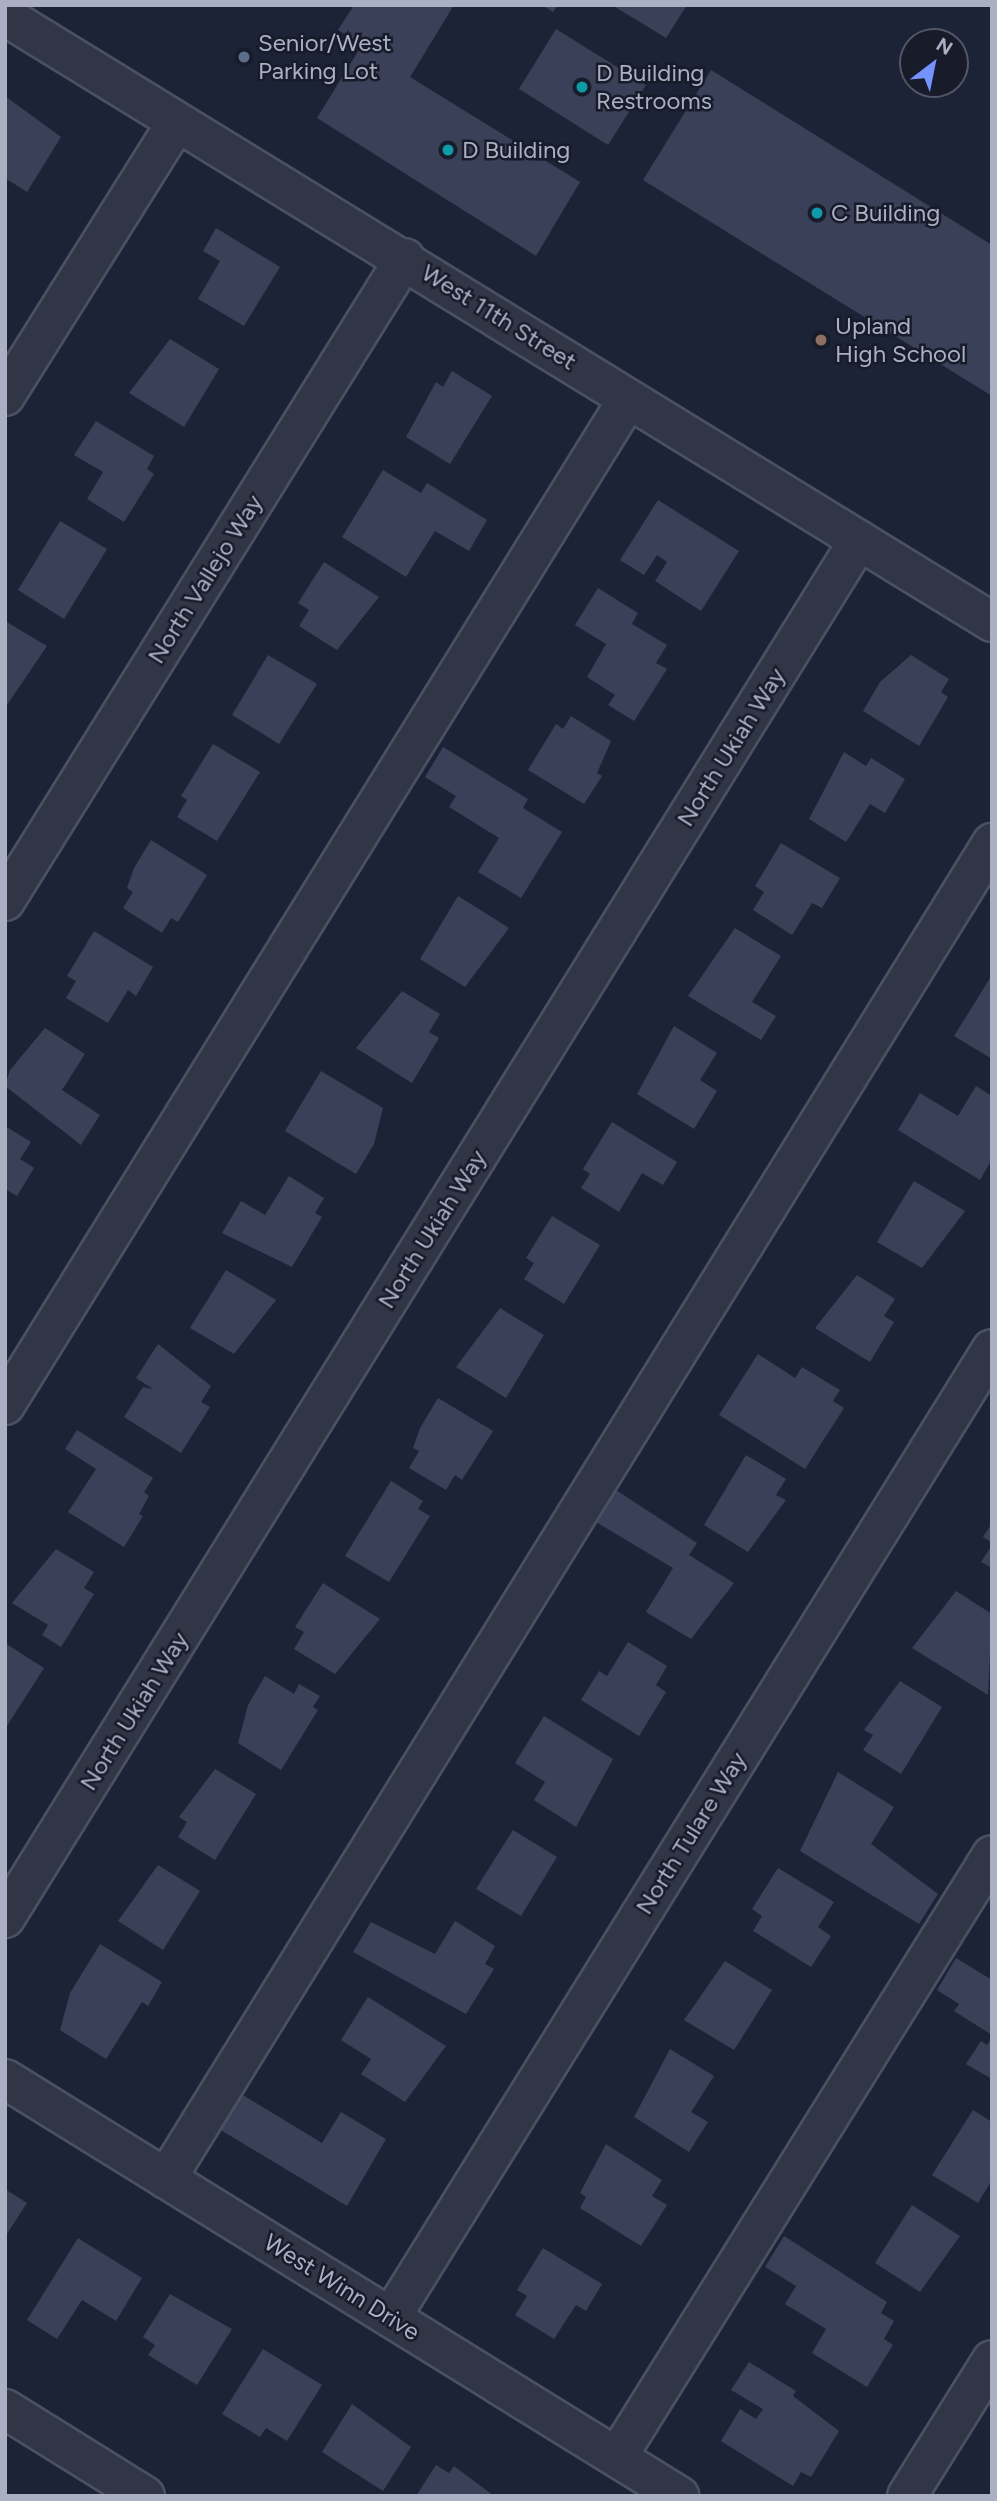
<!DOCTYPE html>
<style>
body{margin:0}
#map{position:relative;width:997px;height:2501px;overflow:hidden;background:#1d2336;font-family:Figtree,sans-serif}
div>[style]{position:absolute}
.building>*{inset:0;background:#394057}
.roads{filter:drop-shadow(2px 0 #4b5062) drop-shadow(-2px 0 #4b5062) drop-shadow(0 2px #4b5062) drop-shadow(0 -2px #4b5062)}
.minor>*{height:38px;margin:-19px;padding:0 19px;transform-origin:19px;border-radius:19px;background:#313646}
.dots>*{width:19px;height:19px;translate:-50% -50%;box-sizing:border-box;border:4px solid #171b2a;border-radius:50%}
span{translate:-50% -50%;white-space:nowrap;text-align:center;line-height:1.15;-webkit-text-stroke:5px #171b2a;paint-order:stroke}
.poi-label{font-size:24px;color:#aaafc4}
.left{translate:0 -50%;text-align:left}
.street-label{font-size:24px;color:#aaafc4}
.frame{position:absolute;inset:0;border:7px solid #aaafc4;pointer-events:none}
.north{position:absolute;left:899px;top:28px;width:70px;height:70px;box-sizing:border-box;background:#171b2a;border:2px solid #525668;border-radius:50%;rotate:32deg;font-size:19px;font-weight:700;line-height:28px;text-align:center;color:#aaafc4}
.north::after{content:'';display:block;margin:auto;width:24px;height:32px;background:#7692fd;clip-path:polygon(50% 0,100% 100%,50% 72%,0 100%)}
</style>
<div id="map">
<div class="building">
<i style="clip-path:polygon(354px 5px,454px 5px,410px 77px,580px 182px,536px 256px,317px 118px,362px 45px,338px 30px)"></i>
<i style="clip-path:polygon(542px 5px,558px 5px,553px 12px)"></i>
<i style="clip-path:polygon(612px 5px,687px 5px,666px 38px)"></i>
<i style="clip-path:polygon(556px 29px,646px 85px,608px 145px,519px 89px)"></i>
<i style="clip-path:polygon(711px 70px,992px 245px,992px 396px,643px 180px)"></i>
<i style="clip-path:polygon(5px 96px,61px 137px,27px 192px,5px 178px)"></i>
<i style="clip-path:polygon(216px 228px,280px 267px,244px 326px,198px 299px,220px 261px,203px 251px)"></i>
<i style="clip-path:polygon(170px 339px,219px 369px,184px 427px,129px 393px)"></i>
<i style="clip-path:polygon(452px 371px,492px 396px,450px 464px,406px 437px,436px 382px,443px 387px)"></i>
<i style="clip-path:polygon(96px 421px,154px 456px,147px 469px,154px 474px,124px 522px,87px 499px,103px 472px,74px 455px)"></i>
<i style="clip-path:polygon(383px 470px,421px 493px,427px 483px,487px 520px,469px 551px,435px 531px,406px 577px,342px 537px)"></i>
<i style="clip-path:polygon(658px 500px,739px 551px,701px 611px,655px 581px,667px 562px,657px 555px,644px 575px,620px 560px)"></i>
<i style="clip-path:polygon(60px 521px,107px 549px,64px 619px,18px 590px)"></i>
<i style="clip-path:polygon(324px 562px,379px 597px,337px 650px,299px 626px,309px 610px,298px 603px)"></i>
<i style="clip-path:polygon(598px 588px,638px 613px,632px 624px,667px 645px,656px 663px,667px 669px,634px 721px,608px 705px,615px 695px,587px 677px,606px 644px,575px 625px)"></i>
<i style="clip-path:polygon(5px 621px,47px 646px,7px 705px,5px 704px)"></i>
<i style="clip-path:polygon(268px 655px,317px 684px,279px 744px,232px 715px)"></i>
<i style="clip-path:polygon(911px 655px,949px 679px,941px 692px,948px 697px,919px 746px,863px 711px,880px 682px)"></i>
<i style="clip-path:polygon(571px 716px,611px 741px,597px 773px,602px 776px,584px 804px,528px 770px,556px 724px,563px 729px)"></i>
<i style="clip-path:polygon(213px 744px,260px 772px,217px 841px,177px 817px,187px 800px,181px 796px)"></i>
<i style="clip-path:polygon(443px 747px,528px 799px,523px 808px,562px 832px,521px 898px,478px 872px,499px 838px,449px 807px,456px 796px,425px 777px)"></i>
<i style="clip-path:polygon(844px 752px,866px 766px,871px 758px,905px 779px,885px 813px,870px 804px,846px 842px,809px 819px)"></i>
<i style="clip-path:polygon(151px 840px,207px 875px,178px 922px,171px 918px,162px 933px,123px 908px,133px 892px,127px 888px,134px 868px)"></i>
<i style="clip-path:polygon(781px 843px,840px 878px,822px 908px,812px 903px,792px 935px,753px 910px,764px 892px,755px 886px)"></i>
<i style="clip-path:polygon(458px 896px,509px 928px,465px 987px,420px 959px)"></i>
<i style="clip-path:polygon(735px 928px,781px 956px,752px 1002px,776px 1016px,761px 1040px,688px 996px)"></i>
<i style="clip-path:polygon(94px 931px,153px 967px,136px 996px,128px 990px,108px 1023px,66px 998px,76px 981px,67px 976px)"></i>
<i style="clip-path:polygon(992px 975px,992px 1059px,954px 1036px)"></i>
<i style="clip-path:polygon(402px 991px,440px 1014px,429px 1032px,439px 1038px,412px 1083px,356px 1048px)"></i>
<i style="clip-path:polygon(674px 1026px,717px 1053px,700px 1080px,717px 1091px,694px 1129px,637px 1094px)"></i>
<i style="clip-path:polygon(45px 1028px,85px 1054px,62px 1090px,100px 1115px,81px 1145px,5px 1086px,10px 1070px)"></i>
<i style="clip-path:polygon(321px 1071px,383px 1108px,374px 1144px,356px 1174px,285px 1131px)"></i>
<i style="clip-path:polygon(976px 1086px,992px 1096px,992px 1159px,980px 1180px,898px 1130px,920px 1093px,958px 1116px)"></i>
<i style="clip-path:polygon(612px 1122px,677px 1162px,663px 1185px,642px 1173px,619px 1212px,581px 1188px,590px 1174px,583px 1169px)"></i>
<i style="clip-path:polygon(5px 1126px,31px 1142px,20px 1159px,34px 1168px,17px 1196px,5px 1189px)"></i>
<i style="clip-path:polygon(289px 1176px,324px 1198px,315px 1213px,322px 1217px,292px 1267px,222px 1233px,241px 1201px,265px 1215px)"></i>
<i style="clip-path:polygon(914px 1181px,965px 1211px,922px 1268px,877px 1242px)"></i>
<i style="clip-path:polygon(552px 1216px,600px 1245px,564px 1304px,524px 1279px,534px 1263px,526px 1258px)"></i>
<i style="clip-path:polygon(226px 1270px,276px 1300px,234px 1354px,190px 1328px)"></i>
<i style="clip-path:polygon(857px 1275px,895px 1299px,884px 1316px,894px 1322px,870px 1362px,815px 1328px)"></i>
<i style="clip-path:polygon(500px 1308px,544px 1335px,506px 1398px,456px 1367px)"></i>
<i style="clip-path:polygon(158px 1344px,211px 1386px,201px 1402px,210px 1407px,181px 1453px,124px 1417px,143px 1387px,153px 1389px,136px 1378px)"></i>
<i style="clip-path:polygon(758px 1354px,795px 1378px,802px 1367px,840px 1390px,833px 1401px,844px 1408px,805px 1469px,719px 1415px)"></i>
<i style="clip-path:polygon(438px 1398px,493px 1431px,462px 1480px,455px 1475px,446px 1490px,409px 1468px,419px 1451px,413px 1448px,420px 1428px)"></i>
<i style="clip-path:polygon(77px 1430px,153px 1478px,144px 1492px,149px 1496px,139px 1514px,143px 1516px,124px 1547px,68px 1512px,96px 1469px,65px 1449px)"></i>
<i style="clip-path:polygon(746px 1455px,786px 1479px,776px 1495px,786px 1500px,748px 1552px,704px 1525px)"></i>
<i style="clip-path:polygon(391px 1481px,423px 1501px,418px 1509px,430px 1516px,389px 1582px,345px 1556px)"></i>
<i style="clip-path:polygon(616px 1490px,697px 1543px,689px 1555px,734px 1583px,691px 1639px,646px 1612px,673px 1568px,596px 1522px)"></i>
<i style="clip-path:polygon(992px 1523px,992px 1543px,983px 1537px)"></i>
<i style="clip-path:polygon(992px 1545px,992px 1568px,981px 1562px)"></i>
<i style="clip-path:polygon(56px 1549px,94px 1572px,84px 1588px,94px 1594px,61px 1647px,42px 1635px,48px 1625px,12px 1603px)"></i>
<i style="clip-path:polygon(323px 1583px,380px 1619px,335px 1674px,294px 1649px,304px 1632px,295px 1627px)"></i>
<i style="clip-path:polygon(956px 1591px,992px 1614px,988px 1695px,912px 1648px)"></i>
<i style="clip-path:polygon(628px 1642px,667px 1666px,656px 1685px,666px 1692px,639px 1736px,581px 1700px,599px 1671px,607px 1676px)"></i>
<i style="clip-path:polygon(5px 1643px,44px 1668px,5px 1729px)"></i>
<i style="clip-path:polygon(265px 1676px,294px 1694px,299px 1684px,320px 1696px,313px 1707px,318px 1710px,281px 1770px,238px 1743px,248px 1705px)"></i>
<i style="clip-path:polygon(900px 1681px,942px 1707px,901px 1774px,863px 1750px,873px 1735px,864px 1730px)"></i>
<i style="clip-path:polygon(544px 1716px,613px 1759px,576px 1827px,534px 1800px,545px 1782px,515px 1763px)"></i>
<i style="clip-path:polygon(215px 1769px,256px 1794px,215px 1860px,178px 1837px,187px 1822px,179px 1817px)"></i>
<i style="clip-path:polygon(838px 1772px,894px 1807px,871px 1844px,938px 1894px,919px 1924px,800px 1851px)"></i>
<i style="clip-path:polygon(513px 1830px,557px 1857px,521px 1916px,476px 1889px)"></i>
<i style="clip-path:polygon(158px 1865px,200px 1891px,163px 1950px,118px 1921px)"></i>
<i style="clip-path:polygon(778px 1868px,834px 1902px,818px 1927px,831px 1936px,811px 1967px,753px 1931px,762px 1916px,752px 1909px)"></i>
<i style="clip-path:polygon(455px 1921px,495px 1946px,485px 1964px,494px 1969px,466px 2014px,353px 1952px,371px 1922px,435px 1954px)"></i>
<i style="clip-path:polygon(100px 1944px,162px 1982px,148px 2006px,142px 2002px,106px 2059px,60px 2030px,70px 1993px)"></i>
<i style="clip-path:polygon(956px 1958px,992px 1980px,992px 2035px,954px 2011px,959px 2004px,937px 1990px)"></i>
<i style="clip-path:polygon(725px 1961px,772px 1990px,734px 2050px,684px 2020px)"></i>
<i style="clip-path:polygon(368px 1997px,446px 2046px,405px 2102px,361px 2074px,371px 2059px,341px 2040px)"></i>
<i style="clip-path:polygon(992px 2037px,992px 2079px,966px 2064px,981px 2041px,987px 2045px)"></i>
<i style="clip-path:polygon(670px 2049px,714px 2076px,691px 2112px,708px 2122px,689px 2152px,634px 2117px)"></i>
<i style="clip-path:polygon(241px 2094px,322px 2143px,341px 2112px,386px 2139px,347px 2206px,219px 2129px)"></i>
<i style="clip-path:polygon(973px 2110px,992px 2122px,992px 2180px,978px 2203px,932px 2175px)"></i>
<i style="clip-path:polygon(606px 2144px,662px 2180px,652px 2196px,667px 2205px,641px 2246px,580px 2208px,586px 2197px,580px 2193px)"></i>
<i style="clip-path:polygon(5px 2189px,27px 2203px,5px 2237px)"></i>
<i style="clip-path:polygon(912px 2205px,960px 2236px,920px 2292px,875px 2263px)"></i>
<i style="clip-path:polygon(784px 2236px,887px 2302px,881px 2313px,894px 2321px,884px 2339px,893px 2345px,867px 2387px,812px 2353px,826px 2329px,785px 2304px,796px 2286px,765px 2267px)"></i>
<i style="clip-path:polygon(78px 2238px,142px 2278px,116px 2321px,82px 2300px,57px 2339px,27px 2320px)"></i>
<i style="clip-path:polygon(543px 2248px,602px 2284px,586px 2311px,576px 2305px,554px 2339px,515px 2315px,527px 2296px,517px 2290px)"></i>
<i style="clip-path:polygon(170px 2294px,232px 2329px,197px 2385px,148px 2355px,155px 2345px,143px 2337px)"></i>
<i style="clip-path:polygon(263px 2349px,322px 2385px,287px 2441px,266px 2428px,260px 2437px,222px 2414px)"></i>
<i style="clip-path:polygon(749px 2362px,796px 2391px,793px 2396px,839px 2431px,811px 2477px,801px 2472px,793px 2486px,721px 2441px,740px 2409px,756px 2419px,763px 2409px,731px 2390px)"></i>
<i style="clip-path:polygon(352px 2404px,411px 2447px,383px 2491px,322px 2452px)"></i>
<i style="clip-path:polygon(436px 2465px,449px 2473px,454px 2466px,494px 2496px,416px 2496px)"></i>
</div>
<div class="roads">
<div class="minor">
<i style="left:5px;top:16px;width:1158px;rotate:31.55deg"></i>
<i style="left:5px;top:396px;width:322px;rotate:-57.9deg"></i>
<i style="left:5px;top:901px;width:757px;rotate:-58.11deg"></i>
<i style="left:5px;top:1405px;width:1183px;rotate:-58.23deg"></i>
<i style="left:5px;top:1918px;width:1621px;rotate:-58.21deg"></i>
<i style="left:5px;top:2079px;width:793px;rotate:31.74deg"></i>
<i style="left:166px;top:2179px;width:1571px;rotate:-58.27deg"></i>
<i style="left:391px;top:2317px;width:1139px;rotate:-58.17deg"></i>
<i style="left:5px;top:2409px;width:165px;rotate:31.9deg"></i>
<i style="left:617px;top:2457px;width:709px;rotate:-58.08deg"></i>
<i style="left:907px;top:2496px;width:160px;rotate:-58deg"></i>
</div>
</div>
<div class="dots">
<i style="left:244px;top:57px;background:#5c6f8a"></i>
<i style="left:582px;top:87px;background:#0f9aa8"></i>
<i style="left:448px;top:150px;background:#0f9aa8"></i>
<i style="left:817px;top:213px;background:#0f9aa8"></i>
<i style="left:821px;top:340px;background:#8d6e63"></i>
</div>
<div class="poi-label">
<span class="left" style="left:258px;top:57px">Senior/West<br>Parking Lot</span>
<span class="left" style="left:596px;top:87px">D Building<br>Restrooms</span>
<span class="left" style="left:462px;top:150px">D Building</span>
<span class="left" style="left:831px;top:213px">C Building</span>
<span class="left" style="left:835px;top:340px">Upland<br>High School</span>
</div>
<div class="street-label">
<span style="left:499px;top:317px;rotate:32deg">West 11th Street</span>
<span style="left:205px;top:579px;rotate:-58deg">North Vallejo Way</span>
<span style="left:731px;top:747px;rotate:-58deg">North Ukiah Way</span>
<span style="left:432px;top:1229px;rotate:-58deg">North Ukiah Way</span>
<span style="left:134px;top:1711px;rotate:-58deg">North Ukiah Way</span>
<span style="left:691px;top:1833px;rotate:-58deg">North Tulare Way</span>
<span style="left:342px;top:2287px;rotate:32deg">West Winn Drive</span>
</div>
<div class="frame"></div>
<div class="north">N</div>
</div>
